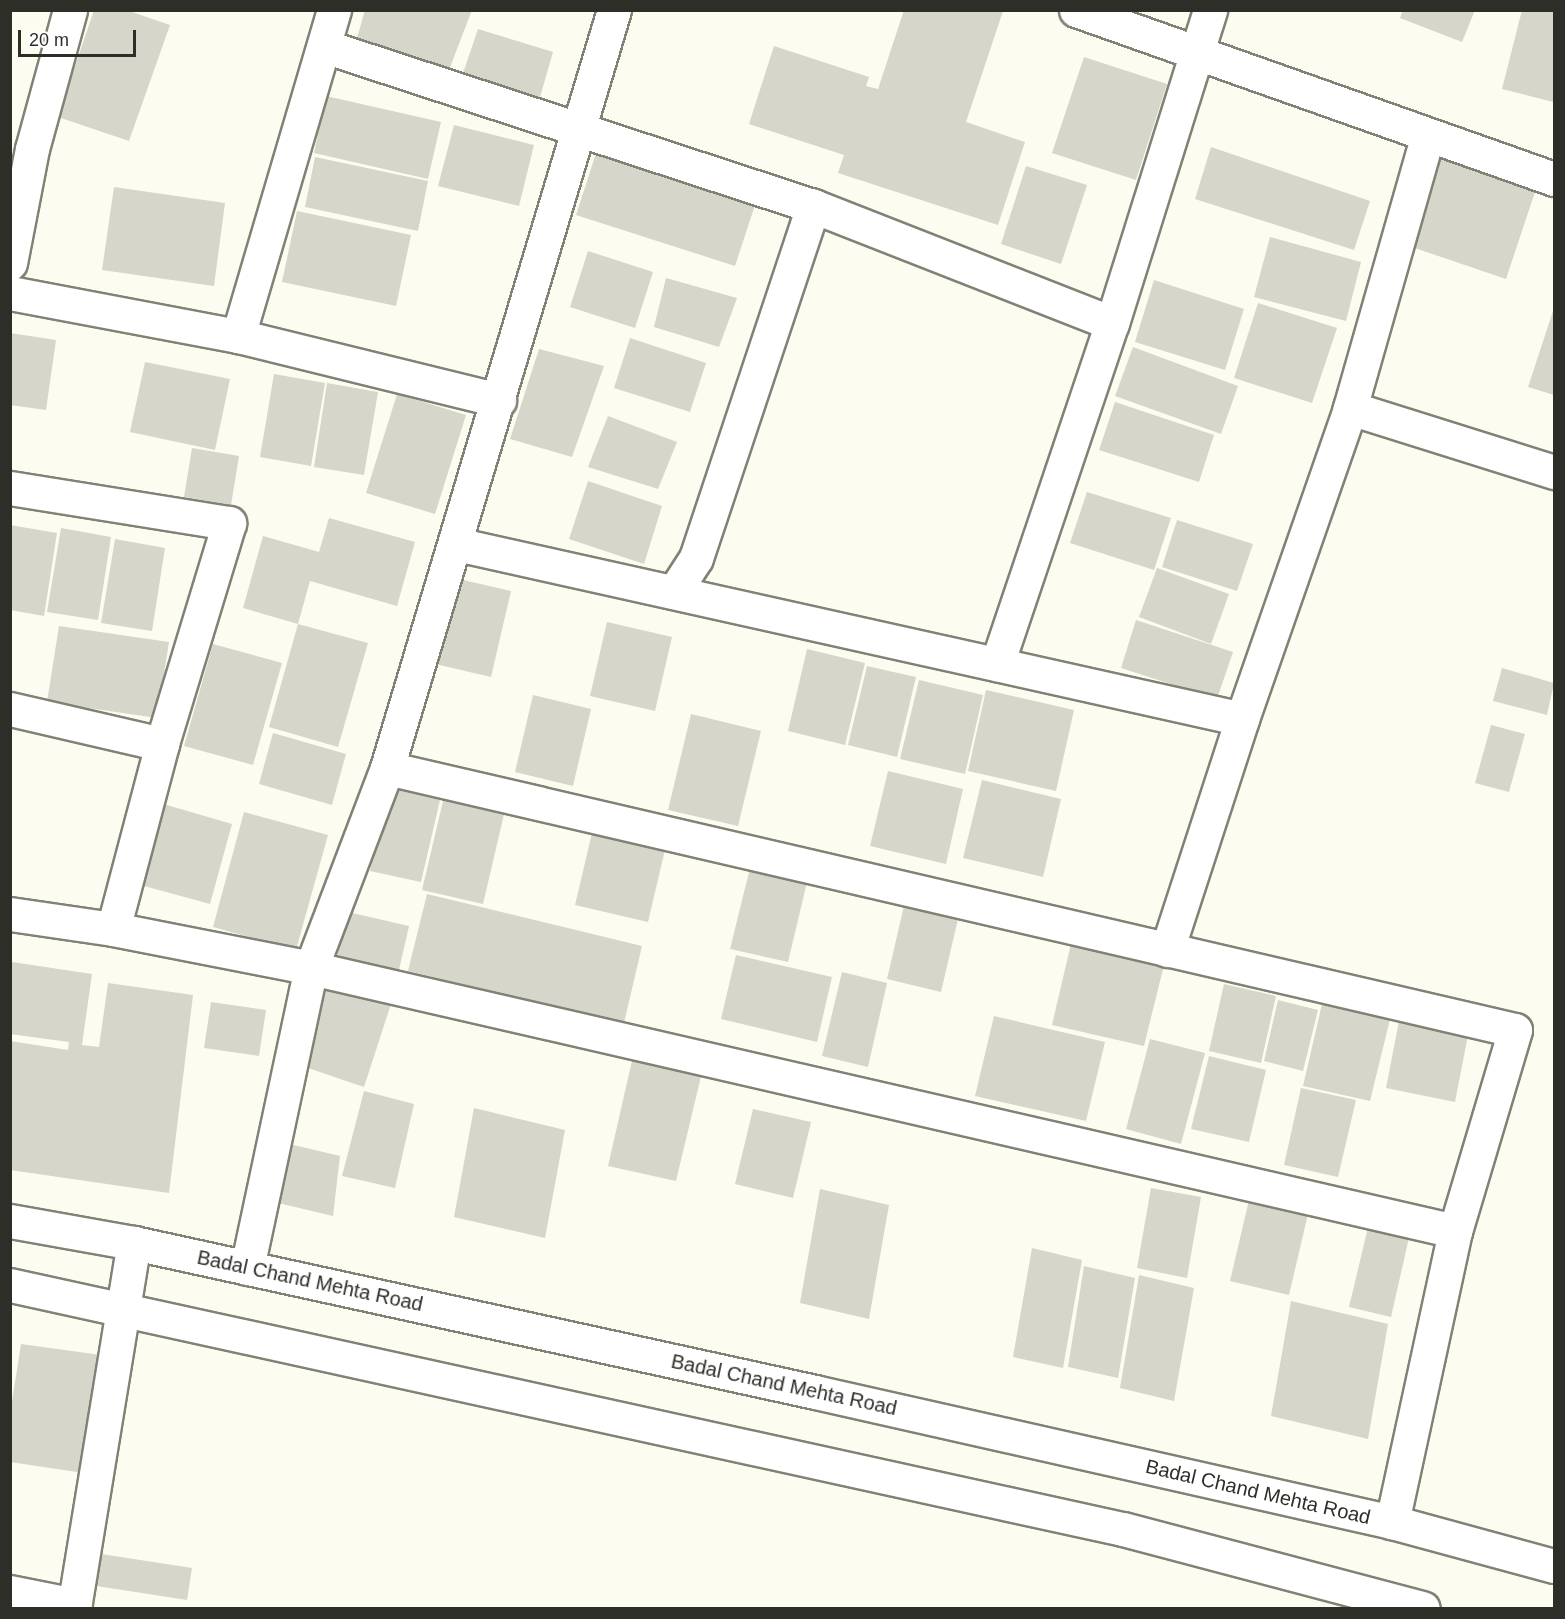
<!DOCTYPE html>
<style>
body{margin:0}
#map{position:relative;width:1565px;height:1619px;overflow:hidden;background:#fcfcf0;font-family:Helvetica,sans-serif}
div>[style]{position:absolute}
.building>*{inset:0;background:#d6d6ca}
.roads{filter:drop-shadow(2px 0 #818176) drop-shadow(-2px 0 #818176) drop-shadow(0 2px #818176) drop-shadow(0 -2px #818176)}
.minor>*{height:33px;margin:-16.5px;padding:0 16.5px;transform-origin:16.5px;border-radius:16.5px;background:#fff}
.tertiary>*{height:33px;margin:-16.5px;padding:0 16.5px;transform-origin:16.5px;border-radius:16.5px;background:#fff}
span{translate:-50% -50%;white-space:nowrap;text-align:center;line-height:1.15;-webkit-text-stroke:6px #fff;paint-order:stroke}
.street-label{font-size:20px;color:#2e2e29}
.frame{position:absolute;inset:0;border:12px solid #2e2e29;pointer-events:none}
.scale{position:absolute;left:18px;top:30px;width:118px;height:27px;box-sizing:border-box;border:3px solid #2e2e29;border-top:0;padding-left:8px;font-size:18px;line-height:21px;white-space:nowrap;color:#2e2e29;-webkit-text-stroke:4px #fff;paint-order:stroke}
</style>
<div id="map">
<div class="building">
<i style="clip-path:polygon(94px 10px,126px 10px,170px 25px,129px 141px,58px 117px)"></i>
<i style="clip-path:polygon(365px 10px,472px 10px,447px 75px,355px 45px)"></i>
<i style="clip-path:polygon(904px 10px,1003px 11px,966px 122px,1025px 142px,998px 225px,838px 173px,844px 155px,749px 124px,774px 46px,869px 77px,866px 86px,878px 89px)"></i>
<i style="clip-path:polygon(1403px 10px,1475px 10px,1462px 42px,1400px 18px)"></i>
<i style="clip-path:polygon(1522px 10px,1554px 10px,1553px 102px,1502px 89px)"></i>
<i style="clip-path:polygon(478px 29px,553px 52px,538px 104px,462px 76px)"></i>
<i style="clip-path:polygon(1084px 57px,1167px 84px,1136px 180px,1052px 153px)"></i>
<i style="clip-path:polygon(326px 96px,441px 122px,428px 179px,314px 153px)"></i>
<i style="clip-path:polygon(454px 125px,534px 145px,519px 206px,438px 186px)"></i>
<i style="clip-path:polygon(598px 147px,757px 199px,735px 266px,576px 215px)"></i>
<i style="clip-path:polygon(1211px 147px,1370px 201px,1354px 250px,1195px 199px)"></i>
<i style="clip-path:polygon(1430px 153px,1536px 189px,1506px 279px,1400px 243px)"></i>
<i style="clip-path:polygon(315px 157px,428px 181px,418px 231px,305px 207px)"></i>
<i style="clip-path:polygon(1026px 166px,1087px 185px,1061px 264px,1001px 244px)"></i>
<i style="clip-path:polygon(114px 187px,225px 203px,214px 286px,102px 270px)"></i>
<i style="clip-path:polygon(297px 211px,411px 235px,396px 306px,282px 282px)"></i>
<i style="clip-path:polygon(1270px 237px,1361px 262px,1346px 321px,1254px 297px)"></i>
<i style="clip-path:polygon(588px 251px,653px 272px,635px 328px,570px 307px)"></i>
<i style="clip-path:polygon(666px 278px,737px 298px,719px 347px,654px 327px)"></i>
<i style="clip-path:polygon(1154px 280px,1244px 309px,1225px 370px,1135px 342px)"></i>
<i style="clip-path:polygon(1258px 303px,1337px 328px,1312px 403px,1234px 378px)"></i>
<i style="clip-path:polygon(1554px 308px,1554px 395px,1528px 387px)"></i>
<i style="clip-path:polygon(10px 333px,56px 340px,46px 410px,10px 405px)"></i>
<i style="clip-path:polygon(630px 338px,706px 363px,690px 412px,614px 388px)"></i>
<i style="clip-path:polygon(1133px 347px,1238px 386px,1221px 434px,1115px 396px)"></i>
<i style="clip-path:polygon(539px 349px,604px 366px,572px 457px,510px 439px)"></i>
<i style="clip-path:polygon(145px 362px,230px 379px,215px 450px,130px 432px)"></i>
<i style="clip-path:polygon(274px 374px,325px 383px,311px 466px,260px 457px)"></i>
<i style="clip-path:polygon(327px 383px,378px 392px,364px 475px,314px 467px)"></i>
<i style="clip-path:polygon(397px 394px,466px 415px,435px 514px,366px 493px)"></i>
<i style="clip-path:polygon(1115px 402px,1214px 435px,1199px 482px,1099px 450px)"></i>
<i style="clip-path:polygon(608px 416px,677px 442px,658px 489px,588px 467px)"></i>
<i style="clip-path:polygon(192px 448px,239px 456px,231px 505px,184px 497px)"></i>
<i style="clip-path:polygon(588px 481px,662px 506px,644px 564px,569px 539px)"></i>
<i style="clip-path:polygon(1087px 492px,1171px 518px,1154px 570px,1070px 543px)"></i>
<i style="clip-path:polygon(329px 518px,415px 542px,397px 606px,310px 581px,298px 624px,243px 608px,263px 536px,319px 552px)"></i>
<i style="clip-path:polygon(1177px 520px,1253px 544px,1237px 591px,1162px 567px)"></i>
<i style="clip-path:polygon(10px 525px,57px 533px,44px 616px,10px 610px)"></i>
<i style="clip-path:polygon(61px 528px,111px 537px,98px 620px,47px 612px)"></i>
<i style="clip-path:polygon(115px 539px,165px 548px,152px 631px,101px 623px)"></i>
<i style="clip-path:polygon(1157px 568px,1229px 594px,1211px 644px,1139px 617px)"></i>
<i style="clip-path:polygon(450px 577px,511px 591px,491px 677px,431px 663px)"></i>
<i style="clip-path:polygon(1136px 620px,1233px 652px,1217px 699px,1121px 668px)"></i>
<i style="clip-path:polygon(607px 622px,672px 637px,655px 711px,590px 696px)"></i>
<i style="clip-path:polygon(298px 624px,368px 643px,338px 747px,269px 727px)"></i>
<i style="clip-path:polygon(59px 626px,169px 642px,157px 718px,47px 702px)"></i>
<i style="clip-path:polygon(213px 644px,282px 663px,253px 765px,184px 746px)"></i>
<i style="clip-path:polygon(807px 649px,865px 663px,845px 745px,788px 731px)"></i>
<i style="clip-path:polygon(867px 666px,916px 677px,897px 757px,848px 745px)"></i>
<i style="clip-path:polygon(1502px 668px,1554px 683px,1547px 715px,1493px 701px)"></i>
<i style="clip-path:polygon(919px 680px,983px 695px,965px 774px,900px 759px)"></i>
<i style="clip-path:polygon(986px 690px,1074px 710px,1056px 791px,968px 771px)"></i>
<i style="clip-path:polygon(533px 695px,591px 709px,573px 786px,515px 772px)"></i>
<i style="clip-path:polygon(691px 714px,761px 731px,738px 826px,668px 810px)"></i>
<i style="clip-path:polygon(1491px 725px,1525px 734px,1509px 792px,1475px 783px)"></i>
<i style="clip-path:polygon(273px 733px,346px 754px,332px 805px,259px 784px)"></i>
<i style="clip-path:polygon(888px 771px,963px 789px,946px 864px,870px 846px)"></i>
<i style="clip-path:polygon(982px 780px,1061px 799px,1043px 877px,963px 858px)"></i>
<i style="clip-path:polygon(389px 788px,440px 800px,421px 882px,370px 871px)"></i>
<i style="clip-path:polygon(444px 797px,505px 810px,483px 904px,422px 890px)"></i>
<i style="clip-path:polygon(160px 803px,232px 824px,210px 904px,137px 884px)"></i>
<i style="clip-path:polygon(244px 812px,328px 835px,296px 950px,213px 927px)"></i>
<i style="clip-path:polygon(595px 820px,668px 837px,648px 922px,575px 905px)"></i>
<i style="clip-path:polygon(751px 864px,808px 878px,788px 962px,730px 949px)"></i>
<i style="clip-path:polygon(907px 893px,961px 906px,941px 992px,887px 979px)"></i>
<i style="clip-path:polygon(427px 894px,642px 946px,624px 1023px,408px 971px)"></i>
<i style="clip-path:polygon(348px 912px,409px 926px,396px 983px,334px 970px)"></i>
<i style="clip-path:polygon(1073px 935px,1166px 957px,1144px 1046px,1052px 1025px)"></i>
<i style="clip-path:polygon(736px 955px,832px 977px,817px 1042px,721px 1019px)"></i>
<i style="clip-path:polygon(12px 962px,92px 974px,82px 1045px,99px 1047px,108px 983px,193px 995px,169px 1193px,10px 1170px,10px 1041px,68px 1050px,69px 1042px,10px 1034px)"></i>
<i style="clip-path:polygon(842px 972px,887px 983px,868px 1067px,822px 1056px)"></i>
<i style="clip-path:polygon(323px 981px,391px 1004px,364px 1087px,296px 1064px)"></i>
<i style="clip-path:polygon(1224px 984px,1276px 996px,1261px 1063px,1209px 1051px)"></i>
<i style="clip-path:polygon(1325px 991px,1393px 1007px,1370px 1101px,1303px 1086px)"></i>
<i style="clip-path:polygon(1278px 1000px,1318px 1010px,1303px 1071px,1264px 1061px)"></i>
<i style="clip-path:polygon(211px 1002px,266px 1010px,259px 1056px,204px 1048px)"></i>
<i style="clip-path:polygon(1401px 1011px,1470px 1025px,1455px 1102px,1386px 1088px)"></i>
<i style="clip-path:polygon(994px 1016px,1105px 1042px,1086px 1121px,975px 1096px)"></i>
<i style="clip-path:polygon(1150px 1039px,1205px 1053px,1181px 1144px,1126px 1129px)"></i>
<i style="clip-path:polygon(634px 1052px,703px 1068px,676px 1181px,608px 1166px)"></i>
<i style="clip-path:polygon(1209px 1056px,1266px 1070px,1249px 1142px,1191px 1129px)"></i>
<i style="clip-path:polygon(1301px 1088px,1356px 1100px,1338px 1177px,1284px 1165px)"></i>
<i style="clip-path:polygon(364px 1091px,414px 1104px,395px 1188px,342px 1176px)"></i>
<i style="clip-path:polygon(474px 1108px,565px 1130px,545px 1238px,454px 1217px)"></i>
<i style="clip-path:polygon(753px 1109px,811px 1122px,793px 1198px,735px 1184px)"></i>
<i style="clip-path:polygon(281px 1142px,340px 1156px,333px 1216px,274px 1202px)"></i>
<i style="clip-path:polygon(1151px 1188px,1201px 1197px,1187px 1278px,1137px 1268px)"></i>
<i style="clip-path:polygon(820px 1189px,889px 1205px,869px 1319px,800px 1303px)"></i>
<i style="clip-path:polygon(1249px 1200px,1308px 1214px,1289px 1295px,1230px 1281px)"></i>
<i style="clip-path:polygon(1370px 1219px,1411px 1229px,1391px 1317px,1349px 1307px)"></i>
<i style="clip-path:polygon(1032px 1248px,1082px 1260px,1063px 1368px,1013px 1357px)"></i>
<i style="clip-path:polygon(1084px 1266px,1135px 1278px,1118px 1378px,1068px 1367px)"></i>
<i style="clip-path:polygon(1139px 1275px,1194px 1288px,1174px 1401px,1120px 1388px)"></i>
<i style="clip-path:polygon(1291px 1301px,1388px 1324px,1368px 1439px,1271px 1416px)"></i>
<i style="clip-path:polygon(21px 1344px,101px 1355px,84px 1473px,10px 1462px,10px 1414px)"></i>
<i style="clip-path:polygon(95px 1553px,192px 1568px,187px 1600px,90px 1585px)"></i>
</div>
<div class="roads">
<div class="minor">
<i style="left:1076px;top:10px;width:507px;rotate:19.47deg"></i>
<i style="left:324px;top:46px;width:515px;rotate:18.12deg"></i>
<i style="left:813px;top:206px;width:321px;rotate:21.4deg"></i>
<i style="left:10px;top:263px;width:116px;rotate:-79.1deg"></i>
<i style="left:32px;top:149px;width:144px;rotate:-74.7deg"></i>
<i style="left:10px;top:293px;width:232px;rotate:10.7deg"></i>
<i style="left:238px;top:336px;width:269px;rotate:13.8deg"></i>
<i style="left:238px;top:336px;width:340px;rotate:-73.6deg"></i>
<i style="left:1350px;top:408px;width:214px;rotate:17.4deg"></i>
<i style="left:10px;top:488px;width:222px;rotate:9.1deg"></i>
<i style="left:229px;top:523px;width:231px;rotate:106.9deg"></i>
<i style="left:162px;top:744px;width:191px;rotate:104.8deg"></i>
<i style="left:113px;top:929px;width:202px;rotate:11.1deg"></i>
<i style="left:311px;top:968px;width:1174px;rotate:12.95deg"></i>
<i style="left:456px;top:544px;width:805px;rotate:12.55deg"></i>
<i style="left:674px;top:592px;width:40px;rotate:-57.1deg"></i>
<i style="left:696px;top:558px;width:371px;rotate:-71.6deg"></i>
<i style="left:997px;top:664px;width:360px;rotate:-71.4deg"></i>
<i style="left:1112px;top:323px;width:328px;rotate:-72.6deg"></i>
<i style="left:10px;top:709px;width:156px;rotate:13deg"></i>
<i style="left:387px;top:768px;width:1158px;rotate:13.08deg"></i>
<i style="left:1515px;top:1030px;width:210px;rotate:106.6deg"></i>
<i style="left:1455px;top:1231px;width:298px;rotate:102.2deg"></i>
<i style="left:10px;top:914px;width:104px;rotate:8.3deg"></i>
<i style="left:1167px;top:950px;width:243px;rotate:-72deg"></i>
<i style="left:1242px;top:719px;width:329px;rotate:-70.8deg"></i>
<i style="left:1350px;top:408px;width:282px;rotate:-74.1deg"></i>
<i style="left:247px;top:1268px;width:307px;rotate:-78deg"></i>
<i style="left:311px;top:968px;width:214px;rotate:-69.2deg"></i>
<i style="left:387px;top:768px;width:791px;rotate:-73.33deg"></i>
<i style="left:10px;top:1592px;width:66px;rotate:11.3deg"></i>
<i style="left:74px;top:1608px;width:370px;rotate:-80.7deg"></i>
</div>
<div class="tertiary">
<i style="left:10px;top:1221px;width:126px;rotate:10.1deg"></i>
<i style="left:134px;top:1243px;width:697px;rotate:12.34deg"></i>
<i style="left:815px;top:1392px;width:591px;rotate:12.7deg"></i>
<i style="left:1392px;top:1522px;width:168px;rotate:15.2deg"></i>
<i style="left:10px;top:1285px;width:1139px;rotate:12.37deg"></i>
<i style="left:1123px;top:1529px;width:310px;rotate:14.8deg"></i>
</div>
</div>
<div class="street-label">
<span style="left:310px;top:1281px;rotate:12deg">Badal Chand Mehta Road</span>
<span style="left:784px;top:1385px;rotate:12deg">Badal Chand Mehta Road</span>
<span style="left:1258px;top:1492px;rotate:13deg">Badal Chand Mehta Road</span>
</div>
<div class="frame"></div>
<div class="scale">20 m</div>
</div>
